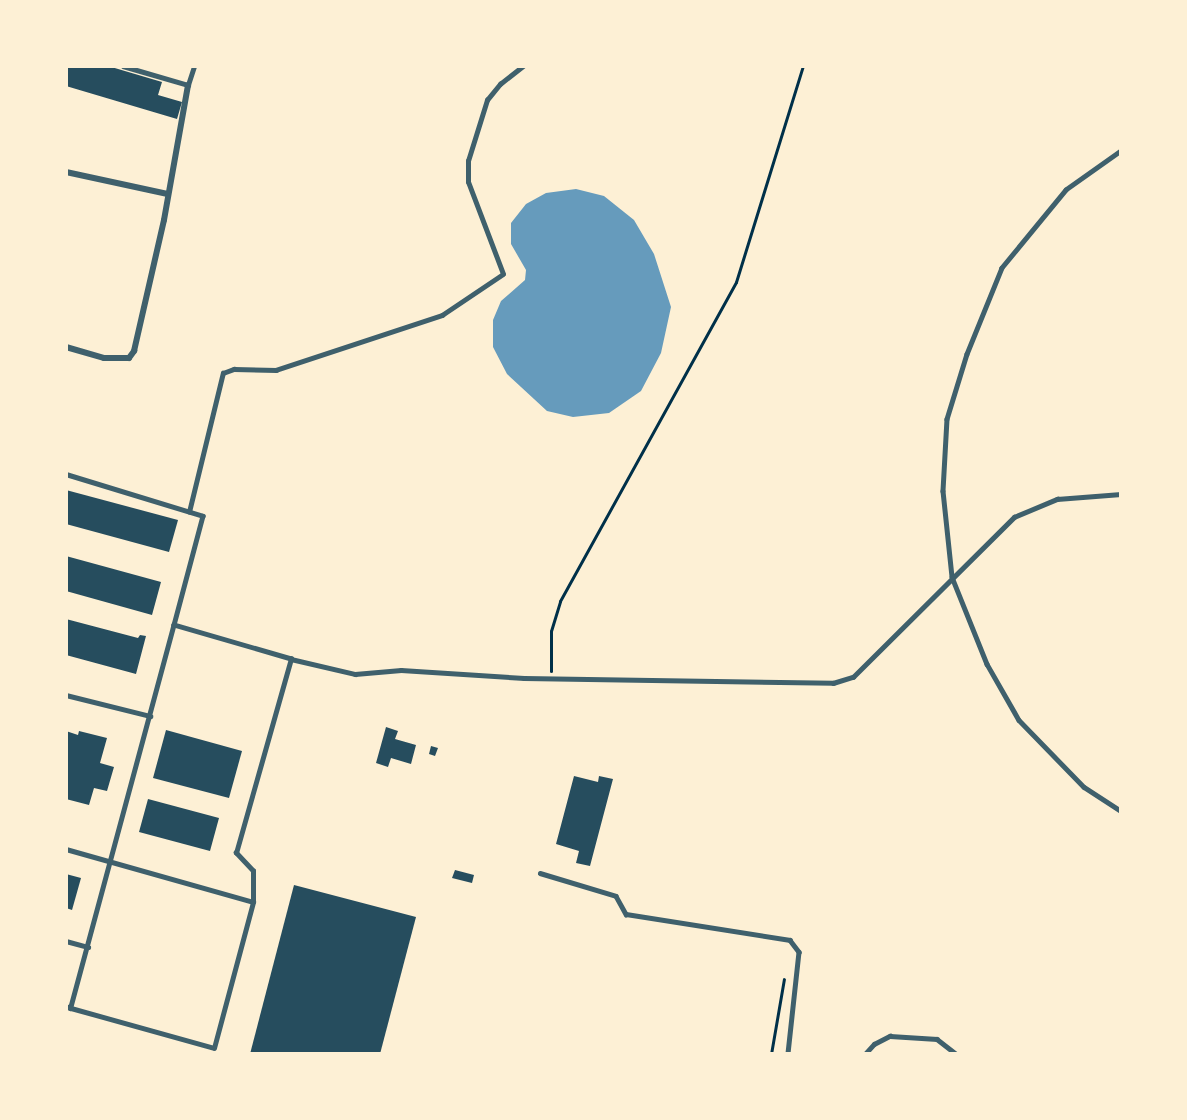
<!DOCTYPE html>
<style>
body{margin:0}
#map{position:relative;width:1187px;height:1120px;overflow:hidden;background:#fdf0d5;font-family:"Crimson Pro",serif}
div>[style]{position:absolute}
.water>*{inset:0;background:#669bbc}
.building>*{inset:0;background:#264d5e}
.path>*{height:3px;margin:-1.5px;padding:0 1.5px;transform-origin:1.5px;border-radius:1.5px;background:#003049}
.service>*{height:4.5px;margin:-2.25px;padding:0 2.25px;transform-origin:2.25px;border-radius:2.25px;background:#3f606c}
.minor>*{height:6px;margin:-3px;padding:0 3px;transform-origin:3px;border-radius:3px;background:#3f606c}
span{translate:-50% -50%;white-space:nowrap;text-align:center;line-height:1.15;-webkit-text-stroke:4.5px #fdf0d5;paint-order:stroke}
.frame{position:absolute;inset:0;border:68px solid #fdf0d5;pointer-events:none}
</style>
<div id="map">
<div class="water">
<i style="clip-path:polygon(576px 189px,604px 196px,634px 220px,654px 254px,671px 307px,661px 353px,641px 391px,609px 413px,573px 417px,547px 411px,507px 374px,493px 347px,493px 320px,501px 301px,525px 280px,526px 270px,511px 244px,511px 223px,526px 204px,546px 193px)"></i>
</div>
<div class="building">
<i style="clip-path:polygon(66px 66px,108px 66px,162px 82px,158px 95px,182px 102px,177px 119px,66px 86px)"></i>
<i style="clip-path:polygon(66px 490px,178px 520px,169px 552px,66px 524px)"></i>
<i style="clip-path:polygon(66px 556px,161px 582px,152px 615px,66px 591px)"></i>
<i style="clip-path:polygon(66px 619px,138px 638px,140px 635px,146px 636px,136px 674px,66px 655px)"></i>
<i style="clip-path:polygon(386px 727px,398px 731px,395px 739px,416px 745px,411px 764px,391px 758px,388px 767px,376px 763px)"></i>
<i style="clip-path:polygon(166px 730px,242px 751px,229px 798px,153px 778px)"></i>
<i style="clip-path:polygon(66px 731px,78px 735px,79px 731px,107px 738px,100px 763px,114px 767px,107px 791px,94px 788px,89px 805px,66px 799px)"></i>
<i style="clip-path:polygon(431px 746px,438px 748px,435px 756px,429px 754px)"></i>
<i style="clip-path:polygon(574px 776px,598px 782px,599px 776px,613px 779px,590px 866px,576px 863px,579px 851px,556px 844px)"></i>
<i style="clip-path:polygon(148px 799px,219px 818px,210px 851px,139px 832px)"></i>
<i style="clip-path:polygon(455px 870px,474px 875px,472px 883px,452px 878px)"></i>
<i style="clip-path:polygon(66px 874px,81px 878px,72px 910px,66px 908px)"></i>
<i style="clip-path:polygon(294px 885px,416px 917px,380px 1054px,250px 1054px)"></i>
</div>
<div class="path">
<i style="left:551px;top:671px;width:40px;rotate:-90deg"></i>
<i style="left:551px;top:631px;width:31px;rotate:-73deg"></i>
<i style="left:560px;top:601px;width:364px;rotate:-61.1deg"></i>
<i style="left:736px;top:282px;width:226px;rotate:-72.8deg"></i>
<i style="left:771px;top:1054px;width:76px;rotate:-80.2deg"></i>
</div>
<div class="service">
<i style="left:123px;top:66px;width:68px;rotate:16.3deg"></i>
<i style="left:188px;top:85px;width:20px;rotate:-72deg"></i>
<i style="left:1121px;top:151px;width:67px;rotate:144.7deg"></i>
<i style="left:1066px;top:190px;width:101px;rotate:129.4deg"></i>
<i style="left:1002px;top:268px;width:93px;rotate:112.1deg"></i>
<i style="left:967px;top:354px;width:68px;rotate:107.1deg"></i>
<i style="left:947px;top:419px;width:72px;rotate:93.2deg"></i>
<i style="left:943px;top:491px;width:86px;rotate:84deg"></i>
<i style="left:952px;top:577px;width:94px;rotate:68.1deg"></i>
<i style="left:987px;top:664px;width:64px;rotate:60.3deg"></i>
<i style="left:1019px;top:720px;width:93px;rotate:45.9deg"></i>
<i style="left:1084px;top:787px;width:44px;rotate:33deg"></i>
<i style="left:66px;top:474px;width:143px;rotate:17deg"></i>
<i style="left:203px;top:516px;width:113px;rotate:104.9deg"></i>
<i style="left:189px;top:512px;width:143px;rotate:-76.3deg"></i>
<i style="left:223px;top:373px;width:12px;rotate:-20deg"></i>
<i style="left:234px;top:369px;width:42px;rotate:1.4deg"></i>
<i style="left:276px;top:370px;width:175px;rotate:-18.3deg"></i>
<i style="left:442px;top:315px;width:73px;rotate:-33.9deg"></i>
<i style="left:503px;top:274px;width:98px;rotate:-110.8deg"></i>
<i style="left:468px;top:182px;width:21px;rotate:-90deg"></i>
<i style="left:468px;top:161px;width:64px;rotate:-72.7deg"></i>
<i style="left:487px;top:100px;width:21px;rotate:-51deg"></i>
<i style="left:500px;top:84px;width:29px;rotate:-38deg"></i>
<i style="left:291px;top:659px;width:66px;rotate:13.2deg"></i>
<i style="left:355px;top:674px;width:46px;rotate:-5deg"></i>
<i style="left:401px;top:670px;width:123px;rotate:3.7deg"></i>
<i style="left:524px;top:678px;width:309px;rotate:0.9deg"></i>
<i style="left:833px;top:683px;width:21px;rotate:-17deg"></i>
<i style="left:853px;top:677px;width:227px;rotate:-44.8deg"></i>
<i style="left:1014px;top:517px;width:47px;rotate:-22.7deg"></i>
<i style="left:1057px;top:499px;width:64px;rotate:-4.5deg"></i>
<i style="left:66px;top:695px;width:87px;rotate:14deg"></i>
<i style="left:66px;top:849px;width:194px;rotate:15.8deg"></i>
<i style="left:540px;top:873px;width:79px;rotate:16.8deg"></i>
<i style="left:616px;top:896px;width:21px;rotate:61deg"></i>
<i style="left:626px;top:914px;width:166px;rotate:9deg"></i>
<i style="left:790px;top:940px;width:15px;rotate:53deg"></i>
<i style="left:799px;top:952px;width:103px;rotate:96.2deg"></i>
<i style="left:66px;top:941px;width:23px;rotate:15deg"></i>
<i style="left:66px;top:1006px;width:5px;rotate:22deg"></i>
<i style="left:71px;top:1008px;width:148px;rotate:15.6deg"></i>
<i style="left:214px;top:1048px;width:151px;rotate:-75deg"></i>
<i style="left:253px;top:902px;width:31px;rotate:-90deg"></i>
<i style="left:253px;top:871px;width:25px;rotate:-133deg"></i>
<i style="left:236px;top:853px;width:202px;rotate:-74.2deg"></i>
<i style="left:291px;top:659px;width:122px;rotate:-163.8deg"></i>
<i style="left:174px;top:625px;width:397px;rotate:105.1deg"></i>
<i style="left:865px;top:1054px;width:13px;rotate:-48deg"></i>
<i style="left:874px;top:1044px;width:18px;rotate:-27deg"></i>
<i style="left:890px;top:1036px;width:47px;rotate:3.7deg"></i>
<i style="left:937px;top:1039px;width:24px;rotate:38deg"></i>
</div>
<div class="minor">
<i style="left:66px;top:172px;width:104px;rotate:12.2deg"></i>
<i style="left:66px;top:347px;width:40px;rotate:16deg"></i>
<i style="left:104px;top:358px;width:25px"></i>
<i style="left:129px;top:358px;width:9px;rotate:-54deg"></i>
<i style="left:134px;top:351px;width:134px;rotate:-77.1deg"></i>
<i style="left:164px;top:220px;width:137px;rotate:-79.9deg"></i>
</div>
<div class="frame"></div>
</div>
